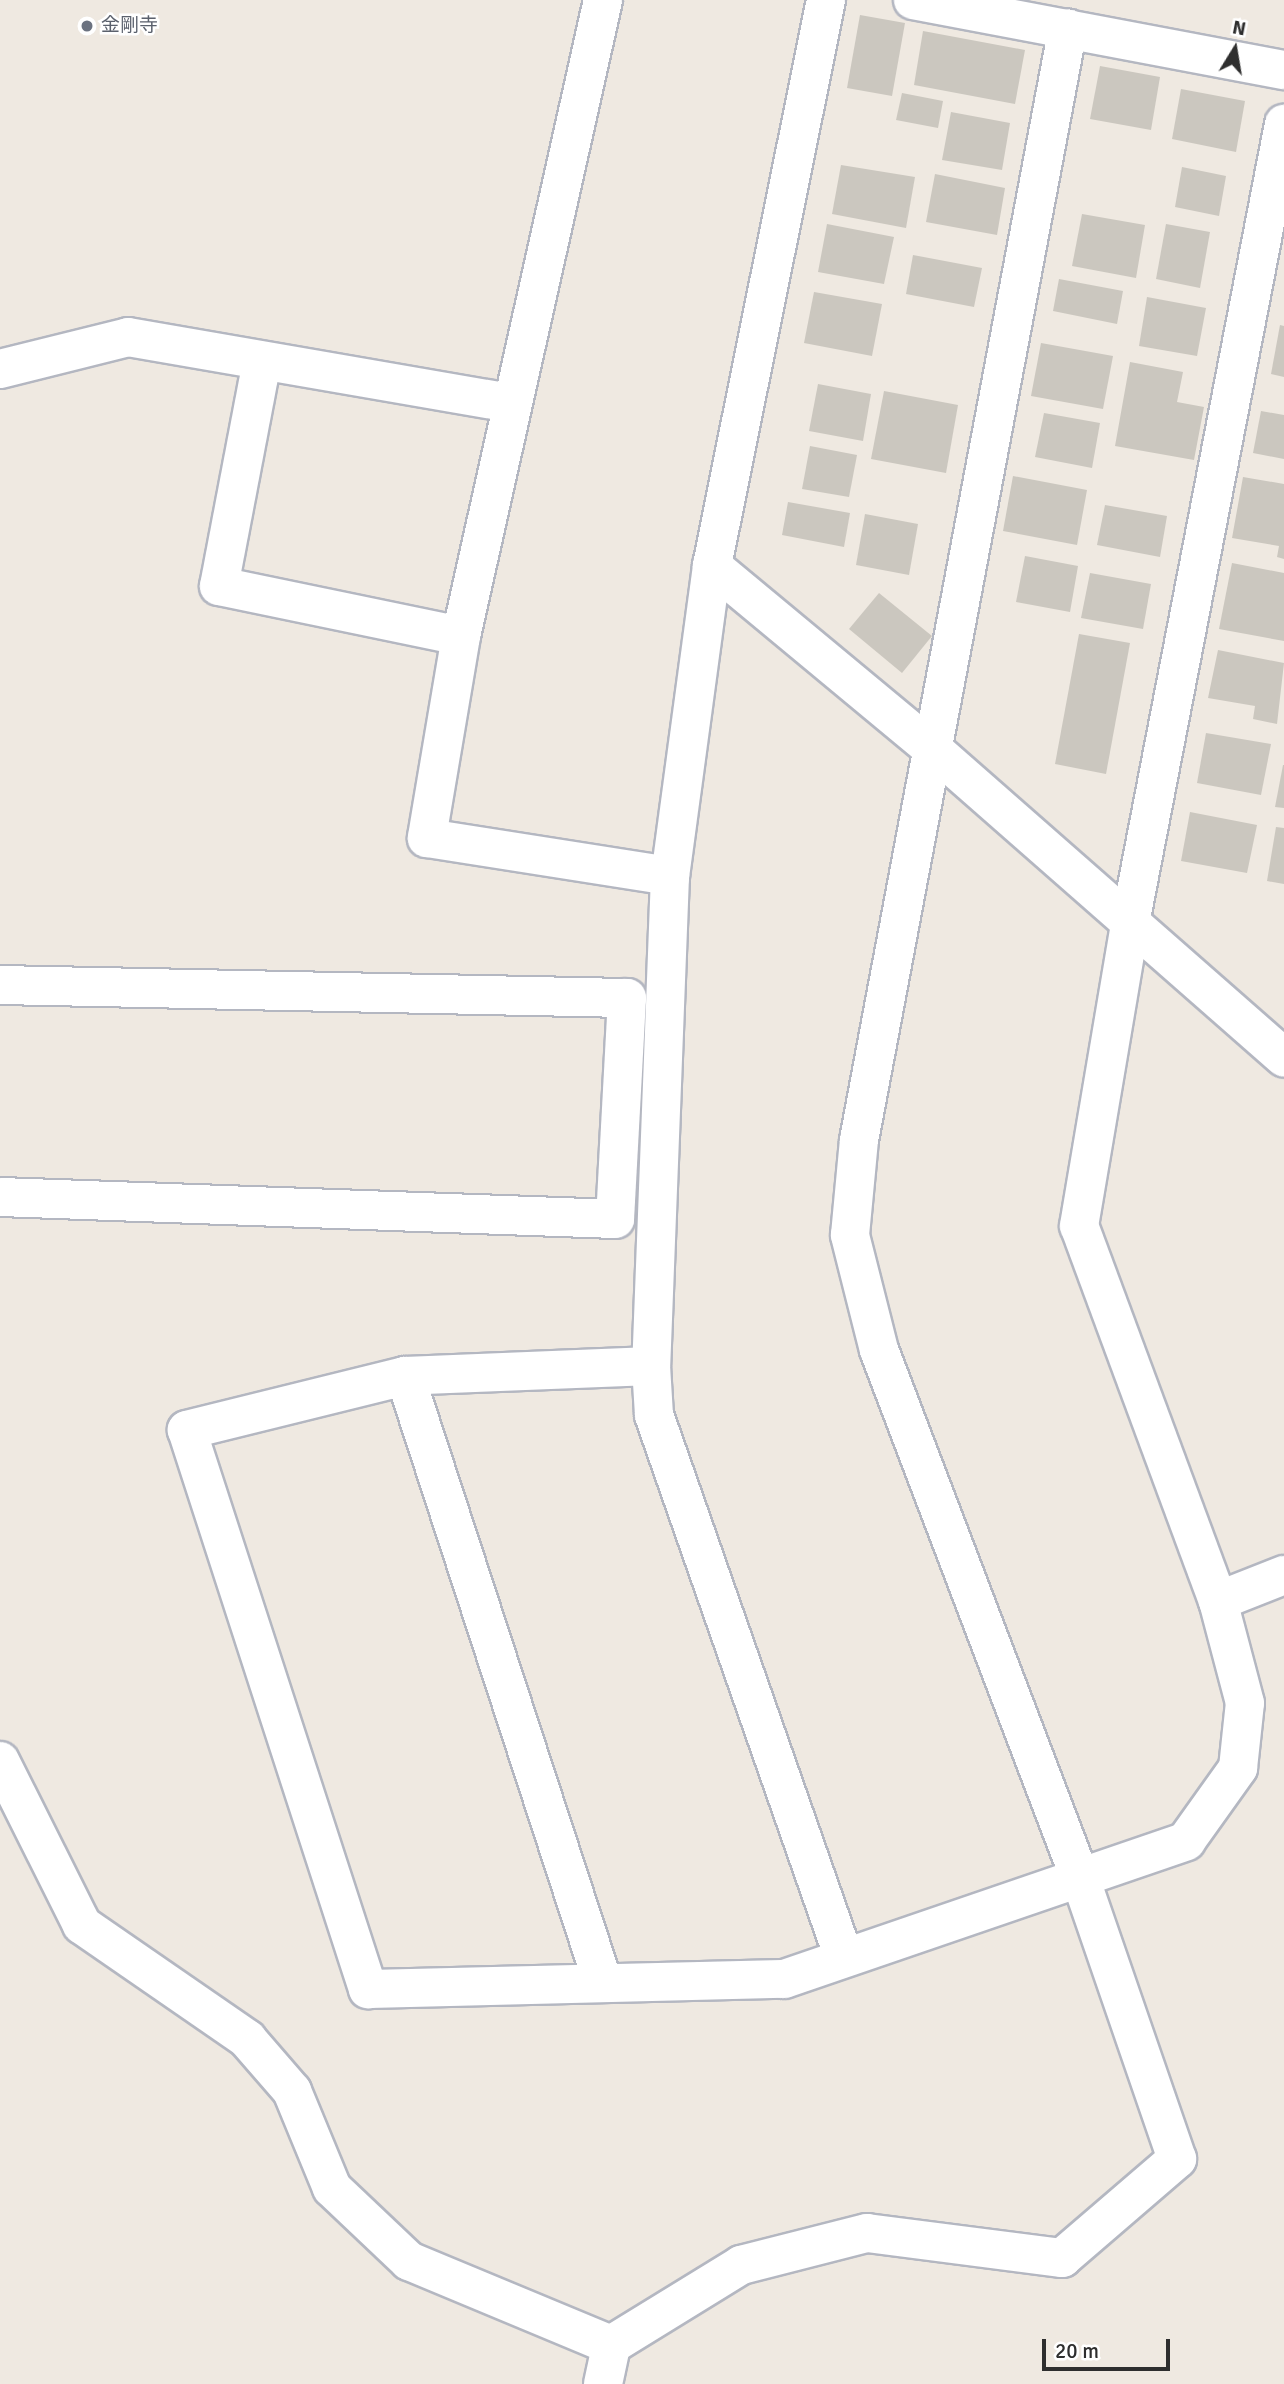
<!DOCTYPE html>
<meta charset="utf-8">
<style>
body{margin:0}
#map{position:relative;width:1284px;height:2384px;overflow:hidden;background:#efe9e1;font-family:Signika,"Noto Sans JP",sans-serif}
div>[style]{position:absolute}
.building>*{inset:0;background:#cbc7bf}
.roads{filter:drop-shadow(2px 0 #b4b7c1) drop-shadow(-2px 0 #b4b7c1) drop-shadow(0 2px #b4b7c1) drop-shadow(0 -2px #b4b7c1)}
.street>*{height:38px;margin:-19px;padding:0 19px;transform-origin:19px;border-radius:19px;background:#fff}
.dots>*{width:19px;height:19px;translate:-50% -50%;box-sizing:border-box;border:4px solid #fff;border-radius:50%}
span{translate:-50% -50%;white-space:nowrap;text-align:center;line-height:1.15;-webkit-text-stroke:5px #fff;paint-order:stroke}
.worship-label{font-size:19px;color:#5b616d}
.left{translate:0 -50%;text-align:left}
.north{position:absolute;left:1200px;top:14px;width:70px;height:70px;-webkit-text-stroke:5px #fff;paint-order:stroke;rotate:11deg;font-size:19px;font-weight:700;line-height:28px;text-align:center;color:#2e2e2e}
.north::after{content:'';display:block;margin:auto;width:24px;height:32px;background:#2e2e2e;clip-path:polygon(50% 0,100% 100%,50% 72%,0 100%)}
.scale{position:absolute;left:1042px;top:2339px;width:128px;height:32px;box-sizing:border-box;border:4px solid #2e2e2e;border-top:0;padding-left:9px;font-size:21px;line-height:24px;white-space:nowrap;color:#2e2e2e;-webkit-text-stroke:5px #fff;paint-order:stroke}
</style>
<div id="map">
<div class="building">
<i style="clip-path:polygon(860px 15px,905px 23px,892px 96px,847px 88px)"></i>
<i style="clip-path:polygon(923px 31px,1025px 50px,1015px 104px,914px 85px)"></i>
<i style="clip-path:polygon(1100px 66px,1160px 77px,1151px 130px,1090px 119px)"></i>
<i style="clip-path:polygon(1181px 89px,1245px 101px,1236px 152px,1172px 139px)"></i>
<i style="clip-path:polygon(902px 93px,943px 101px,938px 128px,896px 120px)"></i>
<i style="clip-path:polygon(951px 112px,1010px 123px,1002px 170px,942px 160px)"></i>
<i style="clip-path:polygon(841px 165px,915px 177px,906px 228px,832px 214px)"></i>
<i style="clip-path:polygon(1182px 167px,1226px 176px,1219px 216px,1175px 207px)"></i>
<i style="clip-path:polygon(935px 174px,1005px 188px,997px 235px,926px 222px)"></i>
<i style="clip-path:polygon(1082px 214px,1145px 225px,1136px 278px,1072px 266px)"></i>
<i style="clip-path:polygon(827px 224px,894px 237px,884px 284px,818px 272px)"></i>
<i style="clip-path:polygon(1166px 224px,1210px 232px,1200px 288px,1156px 279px)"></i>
<i style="clip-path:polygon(913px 255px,982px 268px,974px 307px,906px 294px)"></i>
<i style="clip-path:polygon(1059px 279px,1123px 291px,1117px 324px,1053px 311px)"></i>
<i style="clip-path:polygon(814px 292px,882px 304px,872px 356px,804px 343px)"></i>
<i style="clip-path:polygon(1147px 297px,1206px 308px,1197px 356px,1139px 346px)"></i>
<i style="clip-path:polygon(1280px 325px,1284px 326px,1284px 377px,1271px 374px)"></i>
<i style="clip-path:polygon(1041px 343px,1113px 356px,1103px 409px,1031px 396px)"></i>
<i style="clip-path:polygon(1130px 362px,1183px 372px,1177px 402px,1204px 407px,1194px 460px,1115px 446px)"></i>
<i style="clip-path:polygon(818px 384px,871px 394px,863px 441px,809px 431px)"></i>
<i style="clip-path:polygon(884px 391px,958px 405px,946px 473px,871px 459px)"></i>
<i style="clip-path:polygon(1261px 411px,1284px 415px,1284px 459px,1253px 453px)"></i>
<i style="clip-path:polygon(1044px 413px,1100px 423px,1092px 468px,1035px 457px)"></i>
<i style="clip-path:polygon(810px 446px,857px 455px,849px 497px,802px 489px)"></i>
<i style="clip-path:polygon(1013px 476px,1087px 490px,1077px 545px,1003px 531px)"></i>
<i style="clip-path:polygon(1243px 477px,1284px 484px,1284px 559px,1277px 557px,1279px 546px,1232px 538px)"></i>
<i style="clip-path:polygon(788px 502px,850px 513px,844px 547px,782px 535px)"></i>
<i style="clip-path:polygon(1105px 505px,1167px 516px,1160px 557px,1097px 545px)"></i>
<i style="clip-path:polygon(865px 514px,918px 524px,909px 575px,856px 565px)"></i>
<i style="clip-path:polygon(1025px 556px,1078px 566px,1070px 612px,1016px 602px)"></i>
<i style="clip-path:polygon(1232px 563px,1284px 573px,1284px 641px,1219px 629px)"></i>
<i style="clip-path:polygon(1090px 573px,1151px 584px,1143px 629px,1081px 618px)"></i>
<i style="clip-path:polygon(879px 593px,932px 636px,902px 673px,849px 629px)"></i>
<i style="clip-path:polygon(1079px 634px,1130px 643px,1106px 774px,1055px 764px)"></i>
<i style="clip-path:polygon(1218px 650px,1284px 663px,1277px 724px,1253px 719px,1255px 706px,1208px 698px)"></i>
<i style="clip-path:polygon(1206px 733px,1271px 744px,1261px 795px,1197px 783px)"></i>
<i style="clip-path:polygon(1283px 765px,1284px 765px,1284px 808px,1275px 807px)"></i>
<i style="clip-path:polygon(1190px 812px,1257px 825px,1247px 873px,1181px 861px)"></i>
<i style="clip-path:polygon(1276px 827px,1284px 828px,1284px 884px,1267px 881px)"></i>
</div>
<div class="roads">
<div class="street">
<i style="left:603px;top:0;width:652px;rotate:102.59deg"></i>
<i style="left:461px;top:636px;width:205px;rotate:99.6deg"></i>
<i style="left:427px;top:838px;width:246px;rotate:8.9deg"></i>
<i style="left:826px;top:0;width:577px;rotate:101.39deg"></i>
<i style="left:712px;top:566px;width:313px;rotate:97.7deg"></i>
<i style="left:670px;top:876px;width:490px;rotate:92.2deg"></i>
<i style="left:651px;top:1366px;width:49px;rotate:86.5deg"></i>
<i style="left:654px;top:1415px;width:575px;rotate:70.71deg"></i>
<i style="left:913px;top:0;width:378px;rotate:10.7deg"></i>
<i style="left:262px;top:361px;width:229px;rotate:100.8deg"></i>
<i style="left:219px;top:586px;width:247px;rotate:11.7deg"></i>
<i style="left:0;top:369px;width:132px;rotate:-14deg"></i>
<i style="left:128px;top:337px;width:388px;rotate:9.8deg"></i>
<i style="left:712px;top:566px;width:288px;rotate:39.7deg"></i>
<i style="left:934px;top:750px;width:466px;rotate:41.3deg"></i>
<i style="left:0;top:985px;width:627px;rotate:1.19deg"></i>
<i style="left:627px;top:998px;width:221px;rotate:93.1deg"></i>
<i style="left:615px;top:1219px;width:615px;rotate:-177.95deg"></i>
<i style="left:651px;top:1366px;width:246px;rotate:177.7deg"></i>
<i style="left:405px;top:1376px;width:225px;rotate:166.1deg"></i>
<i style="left:187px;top:1430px;width:588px;rotate:72.06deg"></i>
<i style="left:368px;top:1989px;width:416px;rotate:-1.4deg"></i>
<i style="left:784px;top:1979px;width:425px;rotate:-18.9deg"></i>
<i style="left:1186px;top:1841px;width:90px;rotate:-54.5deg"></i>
<i style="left:1238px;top:1768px;width:65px;rotate:-83.9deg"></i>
<i style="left:1245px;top:1703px;width:106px;rotate:-104.8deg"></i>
<i style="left:1218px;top:1601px;width:400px;rotate:-110.3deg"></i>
<i style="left:1079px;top:1226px;width:307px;rotate:-80.4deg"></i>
<i style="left:1130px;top:923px;width:814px;rotate:-79.09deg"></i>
<i style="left:405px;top:1376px;width:638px;rotate:71.93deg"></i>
<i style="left:1218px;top:1601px;width:71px;rotate:-21.5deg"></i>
<i style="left:0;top:1761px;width:183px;rotate:63.4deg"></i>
<i style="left:82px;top:1925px;width:201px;rotate:34.6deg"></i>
<i style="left:247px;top:2039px;width:69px;rotate:49.1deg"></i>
<i style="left:292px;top:2091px;width:105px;rotate:67.6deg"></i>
<i style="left:332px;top:2188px;width:106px;rotate:43.5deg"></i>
<i style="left:409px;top:2261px;width:219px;rotate:22.6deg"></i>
<i style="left:611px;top:2345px;width:153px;rotate:-31.6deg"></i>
<i style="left:741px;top:2265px;width:130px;rotate:-14.3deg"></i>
<i style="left:867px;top:2233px;width:197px;rotate:7.3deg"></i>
<i style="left:1062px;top:2258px;width:152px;rotate:-40.7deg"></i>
<i style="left:1177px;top:2159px;width:297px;rotate:-109deg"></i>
<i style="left:1080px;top:1878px;width:565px;rotate:-110.84deg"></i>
<i style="left:879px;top:1350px;width:119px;rotate:-104.2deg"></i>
<i style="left:850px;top:1235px;width:95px;rotate:-84.6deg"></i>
<i style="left:859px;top:1140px;width:1131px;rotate:-79.36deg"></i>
<i style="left:603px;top:2384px;width:40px;rotate:-78deg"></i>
</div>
</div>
<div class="dots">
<i style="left:87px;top:26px;background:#6b7280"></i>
</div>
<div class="worship-label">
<span class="left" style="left:101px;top:26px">金剛寺</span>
</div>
<div class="north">N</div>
<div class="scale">20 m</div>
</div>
